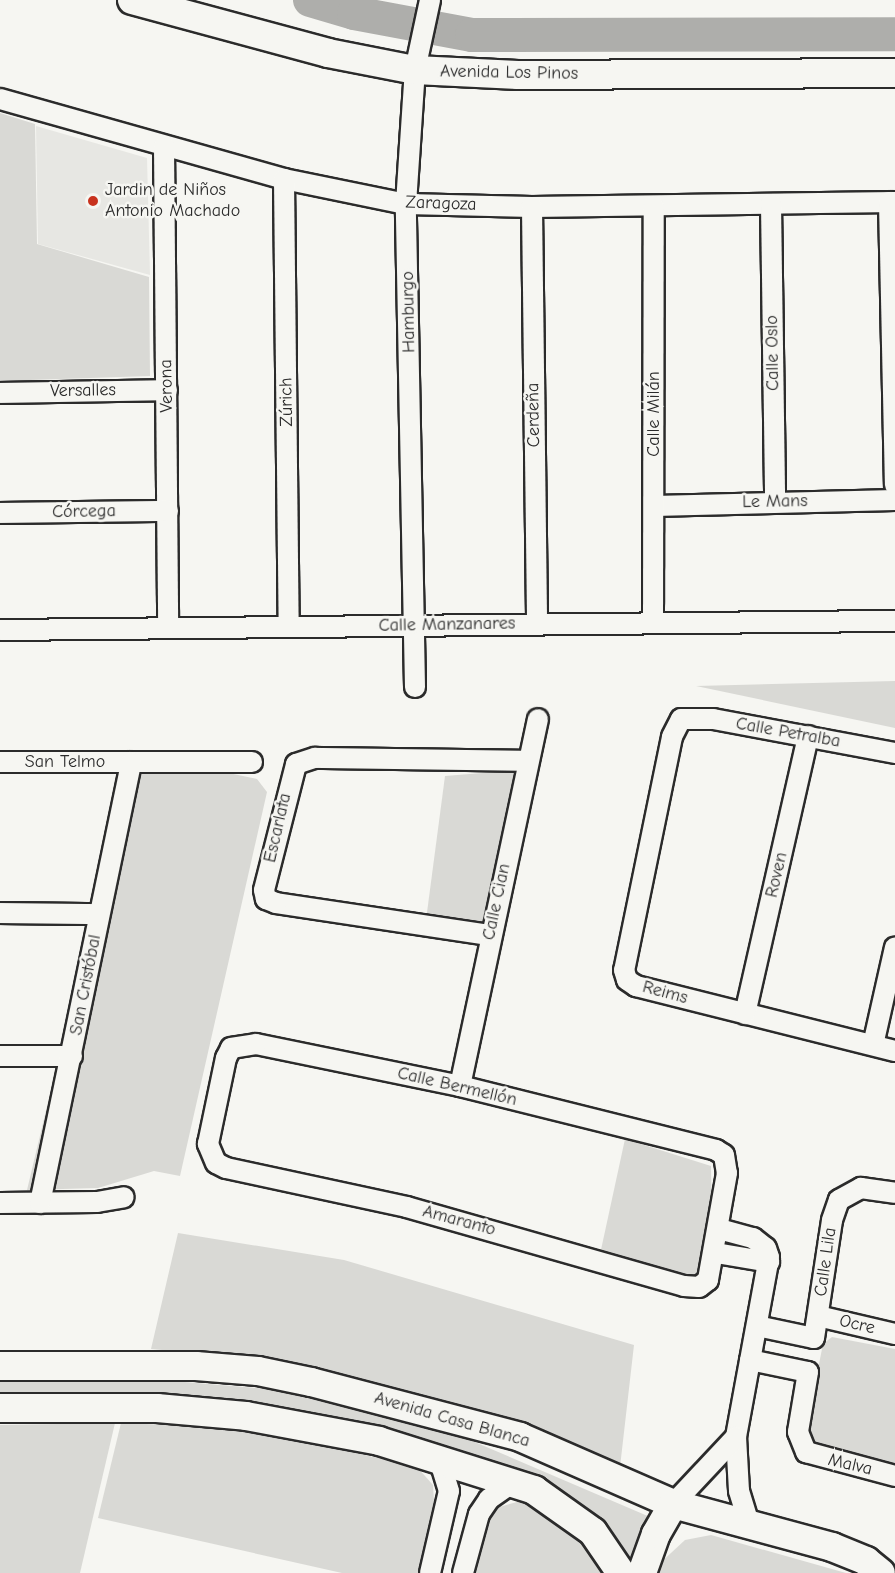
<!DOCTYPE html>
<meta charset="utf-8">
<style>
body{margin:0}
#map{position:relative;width:895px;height:1573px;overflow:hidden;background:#f6f6f2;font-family:"Comic Neue",sans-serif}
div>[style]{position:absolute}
.built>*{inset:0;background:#e7e7e3}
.green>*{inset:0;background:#d9d9d5}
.river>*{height:34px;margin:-17px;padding:0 17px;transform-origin:17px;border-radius:17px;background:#aeaeab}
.roads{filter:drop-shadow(2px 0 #2b2b2b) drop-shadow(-2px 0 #2b2b2b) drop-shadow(0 2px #2b2b2b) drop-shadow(0 -2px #2b2b2b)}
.street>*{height:20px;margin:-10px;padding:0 10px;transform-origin:10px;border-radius:10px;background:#f6f6f2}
.secondary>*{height:28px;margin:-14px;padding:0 14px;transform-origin:14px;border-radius:14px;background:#f6f6f2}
.dots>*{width:16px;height:16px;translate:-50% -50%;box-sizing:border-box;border:3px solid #f6f6f2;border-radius:50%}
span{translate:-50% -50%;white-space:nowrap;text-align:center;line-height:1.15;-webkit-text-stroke:5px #f6f6f2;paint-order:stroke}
.street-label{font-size:18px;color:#2b2b2b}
.poi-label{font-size:18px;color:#2b2b2b}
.left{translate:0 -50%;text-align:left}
</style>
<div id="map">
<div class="built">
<i style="clip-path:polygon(36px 126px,147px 158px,150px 275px,38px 244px)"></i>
</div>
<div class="green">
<i style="clip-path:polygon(0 113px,35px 124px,37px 244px,149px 277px,150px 376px,0 381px)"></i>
<i style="clip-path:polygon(895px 681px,895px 728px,696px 686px)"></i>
<i style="clip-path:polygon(200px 767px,257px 779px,267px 792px,180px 1176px,154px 1171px,98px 1188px,27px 1190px,54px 1077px,79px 1056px,108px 930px,93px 907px,118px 785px,145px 768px)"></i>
<i style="clip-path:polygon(520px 770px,484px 929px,426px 920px,445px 776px)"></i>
<i style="clip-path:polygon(625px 1139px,711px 1166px,712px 1227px,705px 1273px,690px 1284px,599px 1259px)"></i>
<i style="clip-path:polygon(178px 1233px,344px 1260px,634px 1345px,620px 1467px,373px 1384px,282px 1361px,151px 1349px)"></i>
<i style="clip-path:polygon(832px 1337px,895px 1349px,895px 1465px,821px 1452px,805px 1434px,823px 1344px)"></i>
<i style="clip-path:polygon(173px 1381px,269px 1389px,456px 1434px,657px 1520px,631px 1568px,597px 1520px,415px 1441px,0 1399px,0 1382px)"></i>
<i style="clip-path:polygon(115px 1423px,80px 1573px,0 1573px,0 1425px)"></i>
<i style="clip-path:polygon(121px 1423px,247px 1428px,417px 1467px,433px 1485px,434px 1501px,418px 1573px,342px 1573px,98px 1518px)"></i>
<i style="clip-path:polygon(524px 1500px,578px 1537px,602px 1573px,474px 1573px,492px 1509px)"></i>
<i style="clip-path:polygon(711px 1535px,846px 1573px,655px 1573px,658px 1565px,685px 1540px)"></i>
</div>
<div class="river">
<i style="left:310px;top:0;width:46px;rotate:16.5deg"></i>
<i style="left:354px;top:13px;width:120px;rotate:10.6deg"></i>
<i style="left:472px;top:35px;width:423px;rotate:-0.1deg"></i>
</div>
<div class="roads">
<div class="street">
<i style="left:0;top:99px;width:295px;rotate:15.7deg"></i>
<i style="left:284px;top:179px;width:125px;rotate:11.6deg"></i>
<i style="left:406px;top:204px;width:126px;rotate:1.4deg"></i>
<i style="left:532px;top:207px;width:363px;rotate:-0.8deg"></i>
<i style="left:164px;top:146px;width:481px;rotate:89.5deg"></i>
<i style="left:284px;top:179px;width:446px;rotate:89.4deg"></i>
<i style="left:889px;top:202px;width:283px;rotate:88.8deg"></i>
<i style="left:771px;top:204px;width:297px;rotate:89.2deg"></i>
<i style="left:532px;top:207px;width:417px;rotate:89.3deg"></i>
<i style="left:0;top:393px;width:167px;rotate:-1deg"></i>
<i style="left:654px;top:506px;width:241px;rotate:-1.4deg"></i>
<i style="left:0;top:513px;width:168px;rotate:-0.7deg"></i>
<i style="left:653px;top:623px;width:417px;rotate:-89.9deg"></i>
<i style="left:0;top:630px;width:895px;rotate:-0.58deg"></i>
<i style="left:415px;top:687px;width:483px;rotate:-91.1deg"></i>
<i style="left:406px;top:204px;width:134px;rotate:-86.2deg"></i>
<i style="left:415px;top:70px;width:72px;rotate:-77.9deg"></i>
<i style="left:895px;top:753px;width:185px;rotate:-169.4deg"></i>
<i style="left:713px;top:719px;width:32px;rotate:180deg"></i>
<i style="left:681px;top:719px;width:20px;rotate:117deg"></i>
<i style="left:672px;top:737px;width:238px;rotate:101.6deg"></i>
<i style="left:624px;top:970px;width:10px;rotate:73deg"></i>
<i style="left:627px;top:980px;width:11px;rotate:34deg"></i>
<i style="left:636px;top:986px;width:267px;rotate:14.1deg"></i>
<i style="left:0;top:762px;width:252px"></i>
<i style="left:0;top:913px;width:99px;rotate:0.6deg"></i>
<i style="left:489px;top:935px;width:215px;rotate:-171.5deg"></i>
<i style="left:276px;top:903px;width:11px;rotate:-158deg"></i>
<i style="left:266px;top:899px;width:9px;rotate:-103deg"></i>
<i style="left:264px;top:890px;width:130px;rotate:-75.7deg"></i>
<i style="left:296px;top:764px;width:20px;rotate:-18deg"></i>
<i style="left:315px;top:758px;width:213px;rotate:0.8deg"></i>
<i style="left:745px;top:1014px;width:285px;rotate:-77.2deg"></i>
<i style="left:256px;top:1044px;width:208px;rotate:11.6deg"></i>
<i style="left:460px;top:1086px;width:264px;rotate:14deg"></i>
<i style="left:716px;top:1150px;width:9px;rotate:32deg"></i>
<i style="left:724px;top:1155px;width:18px;rotate:81deg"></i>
<i style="left:727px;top:1173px;width:109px;rotate:100.1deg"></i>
<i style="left:708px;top:1280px;width:11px;rotate:142deg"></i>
<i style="left:699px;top:1287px;width:15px;rotate:-176deg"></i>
<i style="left:684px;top:1286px;width:288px;rotate:-164.1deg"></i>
<i style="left:407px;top:1207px;width:185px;rotate:-167.8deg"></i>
<i style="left:226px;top:1168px;width:11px;rotate:-153deg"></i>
<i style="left:216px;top:1163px;width:21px;rotate:-113deg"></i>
<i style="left:208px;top:1144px;width:88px;rotate:-78.2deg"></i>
<i style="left:226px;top:1058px;width:11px;rotate:-63deg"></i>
<i style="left:231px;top:1048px;width:25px;rotate:-9deg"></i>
<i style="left:873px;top:1045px;width:100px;rotate:-77.3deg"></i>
<i style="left:0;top:1056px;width:72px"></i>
<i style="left:460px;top:1086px;width:375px;rotate:-78deg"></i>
<i style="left:0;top:1203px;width:97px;rotate:-0.6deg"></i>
<i style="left:97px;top:1202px;width:27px;rotate:-10deg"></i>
<i style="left:40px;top:1203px;width:450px;rotate:-78.3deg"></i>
<i style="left:719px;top:1229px;width:35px;rotate:15deg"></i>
<i style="left:753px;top:1238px;width:16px;rotate:38deg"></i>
<i style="left:766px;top:1248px;width:9px;rotate:72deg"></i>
<i style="left:769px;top:1257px;width:183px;rotate:100.4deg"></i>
<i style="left:736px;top:1437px;width:54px;rotate:86.8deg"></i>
<i style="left:739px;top:1491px;width:37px;rotate:73deg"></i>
<i style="left:716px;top:1253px;width:54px;rotate:9.6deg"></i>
<i style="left:818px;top:1316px;width:79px;rotate:13.2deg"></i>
<i style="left:757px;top:1326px;width:58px;rotate:11.9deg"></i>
<i style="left:814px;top:1338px;width:119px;rotate:-81.3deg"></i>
<i style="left:832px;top:1220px;width:21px;rotate:-71deg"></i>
<i style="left:839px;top:1200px;width:25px;rotate:-29deg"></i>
<i style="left:861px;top:1188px;width:34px;rotate:8deg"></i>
<i style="left:750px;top:1360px;width:59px;rotate:11.7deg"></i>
<i style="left:808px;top:1372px;width:61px;rotate:99.5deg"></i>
<i style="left:798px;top:1432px;width:22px;rotate:68deg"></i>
<i style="left:806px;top:1452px;width:92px;rotate:15.1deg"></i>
<i style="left:673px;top:1504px;width:92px;rotate:-46.8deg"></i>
<i style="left:430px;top:1573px;width:84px;rotate:-77deg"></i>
<i style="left:449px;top:1491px;width:24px;rotate:-107deg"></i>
<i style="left:442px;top:1468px;width:16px;rotate:-125deg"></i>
<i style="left:463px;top:1573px;width:61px;rotate:-74.8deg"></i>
<i style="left:479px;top:1514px;width:18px;rotate:-56deg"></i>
<i style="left:489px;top:1499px;width:28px;rotate:-35deg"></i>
</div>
<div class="secondary">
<i style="left:132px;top:0;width:203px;rotate:15.1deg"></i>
<i style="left:328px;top:53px;width:89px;rotate:11.1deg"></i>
<i style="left:415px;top:70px;width:103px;rotate:2.8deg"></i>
<i style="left:518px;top:75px;width:377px;rotate:-0.3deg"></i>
<i style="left:0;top:1366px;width:196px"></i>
<i style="left:196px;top:1366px;width:62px;rotate:4.6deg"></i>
<i style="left:258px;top:1371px;width:54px;rotate:11.7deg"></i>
<i style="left:311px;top:1382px;width:216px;rotate:14.7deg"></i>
<i style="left:520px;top:1437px;width:167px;rotate:23.6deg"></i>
<i style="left:673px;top:1504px;width:165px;rotate:15.1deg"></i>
<i style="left:832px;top:1547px;width:37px;rotate:22deg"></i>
<i style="left:866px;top:1561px;width:19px;rotate:39deg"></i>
<i style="left:0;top:1408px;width:157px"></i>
<i style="left:157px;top:1408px;width:89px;rotate:5.1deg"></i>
<i style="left:246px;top:1416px;width:135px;rotate:10.6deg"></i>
<i style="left:379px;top:1441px;width:163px;rotate:17.5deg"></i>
<i style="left:534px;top:1490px;width:72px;rotate:35.4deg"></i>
<i style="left:593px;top:1532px;width:50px;rotate:55.7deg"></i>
<i style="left:642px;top:1573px;width:41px;rotate:-70.3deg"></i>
<i style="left:656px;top:1534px;width:34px;rotate:-60deg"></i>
</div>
</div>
<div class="dots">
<i style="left:93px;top:201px;background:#c8321e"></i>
</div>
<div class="street-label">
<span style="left:509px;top:73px;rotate:1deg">Avenida Los Pinos</span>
<span style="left:441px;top:204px;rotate:2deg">Zaragoza</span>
<span style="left:409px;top:312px;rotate:-91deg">Hamburgo</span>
<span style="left:773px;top:353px;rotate:-91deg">Calle Oslo</span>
<span style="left:167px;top:386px;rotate:-91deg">Verona</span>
<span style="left:83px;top:391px;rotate:-1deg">Versalles</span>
<span style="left:287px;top:402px;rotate:-91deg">Zúrich</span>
<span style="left:654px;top:414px;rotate:-90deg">Calle Milán</span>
<span style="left:534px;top:415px;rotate:-91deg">Cerdeña</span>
<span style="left:775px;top:502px;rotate:-1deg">Le Mans</span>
<span style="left:84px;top:512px;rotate:-1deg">Córcega</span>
<span style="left:447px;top:625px;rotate:-1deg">Calle Manzanares</span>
<span style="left:788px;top:733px;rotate:10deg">Calle Petralba</span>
<span style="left:65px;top:762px">San Telmo</span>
<span style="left:278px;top:828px;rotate:-77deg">Escarlata</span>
<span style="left:777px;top:875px;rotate:-77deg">Roven</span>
<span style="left:497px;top:902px;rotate:-78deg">Calle Cian</span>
<span style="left:86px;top:985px;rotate:-79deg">San Cristóbal</span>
<span style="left:665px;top:993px;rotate:15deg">Reims</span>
<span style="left:457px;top:1087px;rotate:13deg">Calle Bermellón</span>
<span style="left:459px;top:1221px;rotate:15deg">Amaranto</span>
<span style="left:826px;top:1262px;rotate:-82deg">Calle Lila</span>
<span style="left:857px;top:1325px;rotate:13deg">Ocre</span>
<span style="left:452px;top:1420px;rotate:16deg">Avenida Casa Blanca</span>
<span style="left:850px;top:1465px;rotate:13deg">Malva</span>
</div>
<div class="poi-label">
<span class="left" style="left:105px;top:201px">Jardin de Niños<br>Antonio Machado</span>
</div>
</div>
